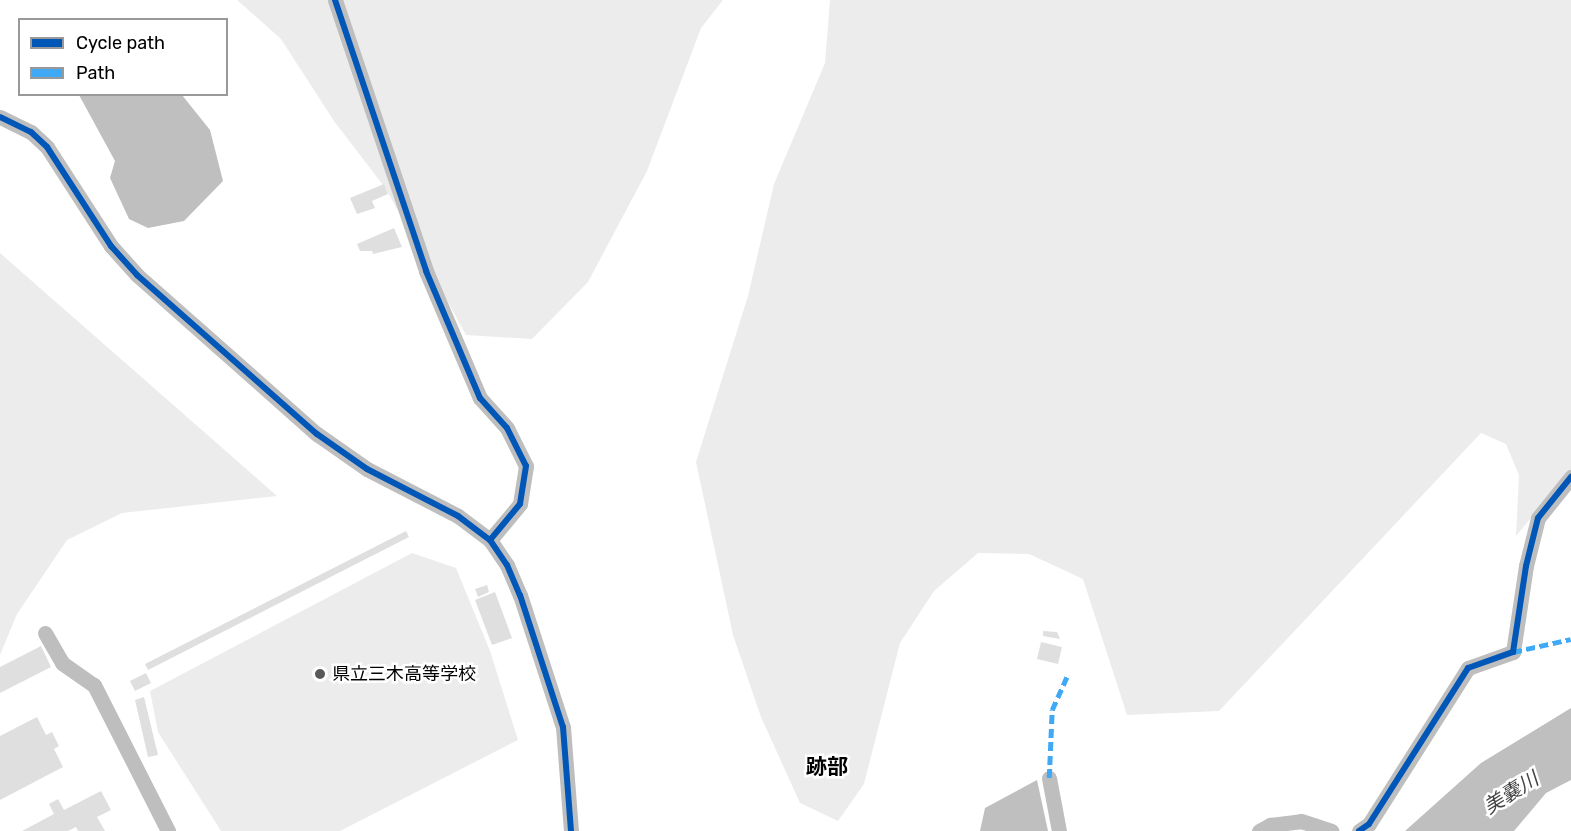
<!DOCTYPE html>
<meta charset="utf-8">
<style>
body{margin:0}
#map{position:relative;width:1571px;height:831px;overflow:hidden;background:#fff;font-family:Rubik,"Noto Sans JP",sans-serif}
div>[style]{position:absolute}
.green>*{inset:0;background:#ececec}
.water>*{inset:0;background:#bfbfbf}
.building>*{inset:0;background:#dfdfdf}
.minor>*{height:15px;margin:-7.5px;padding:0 7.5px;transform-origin:7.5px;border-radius:7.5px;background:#bebebe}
.quiet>*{height:4.5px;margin-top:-2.25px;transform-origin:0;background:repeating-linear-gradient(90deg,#3fa9f5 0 9px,transparent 0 13.5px)}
.cycleway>*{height:6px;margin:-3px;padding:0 3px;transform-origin:3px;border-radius:3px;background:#0057b8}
.dots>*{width:16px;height:16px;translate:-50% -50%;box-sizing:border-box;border:3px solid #fff;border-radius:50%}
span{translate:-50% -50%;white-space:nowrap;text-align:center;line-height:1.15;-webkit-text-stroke:5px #fff;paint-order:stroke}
.poi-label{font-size:18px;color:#000}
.left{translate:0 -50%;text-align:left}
.water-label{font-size:20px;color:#444;font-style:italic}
.quarter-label{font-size:21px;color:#000;font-weight:700}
.legend{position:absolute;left:18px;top:18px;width:210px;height:78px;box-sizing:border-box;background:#fff;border:2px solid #999;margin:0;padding:8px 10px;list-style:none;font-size:18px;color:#000}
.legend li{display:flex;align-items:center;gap:12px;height:30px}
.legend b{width:30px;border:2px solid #999}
</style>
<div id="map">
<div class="green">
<i style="clip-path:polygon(237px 0,723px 0,701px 28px,647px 171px,588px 282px,532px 339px,466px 335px,386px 189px,334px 121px,281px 39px)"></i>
<i style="clip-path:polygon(830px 0,1571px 0,1571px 470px,1516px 536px,1519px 475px,1506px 444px,1481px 433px,1219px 711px,1127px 715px,1083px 579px,1029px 554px,978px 553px,934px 591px,900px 643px,864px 784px,838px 821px,800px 803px,761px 717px,733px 635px,696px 462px,748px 296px,774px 184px,825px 63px)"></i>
<i style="clip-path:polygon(0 253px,277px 496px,122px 513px,67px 540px,17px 614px,0 655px)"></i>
<i style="clip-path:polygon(412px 553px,456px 568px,490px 651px,518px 740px,340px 831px,221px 831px,158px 732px,150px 691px)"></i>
</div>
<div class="water">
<i style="clip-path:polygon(79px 95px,182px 95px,210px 130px,223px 181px,184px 221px,148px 228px,129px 219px,110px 178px,115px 161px)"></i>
<i style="clip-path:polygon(1571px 708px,1571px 780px,1546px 793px,1514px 831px,1405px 831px,1481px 763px)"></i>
<i style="clip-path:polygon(1037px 780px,1048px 831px,980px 831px,985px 808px)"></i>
</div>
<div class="building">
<i style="clip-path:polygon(384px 184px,388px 194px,372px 201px,375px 208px,357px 214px,350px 198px)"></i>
<i style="clip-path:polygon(394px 228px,402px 247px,373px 254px,372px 251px,360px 251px,357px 244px)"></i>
<i style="clip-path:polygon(406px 531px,409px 537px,148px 670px,145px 664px)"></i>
<i style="clip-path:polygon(487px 585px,489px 592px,478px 597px,475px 589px)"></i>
<i style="clip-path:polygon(495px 592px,512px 638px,492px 645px,475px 600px)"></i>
<i style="clip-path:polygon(1043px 631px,1057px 632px,1060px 639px,1043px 636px)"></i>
<i style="clip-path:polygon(1041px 642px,1062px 647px,1058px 664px,1037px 659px)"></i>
<i style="clip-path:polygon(41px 646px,51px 667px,0 693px,0 667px)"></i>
<i style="clip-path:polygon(146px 673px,151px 683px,135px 691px,130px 681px)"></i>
<i style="clip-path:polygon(144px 697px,158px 755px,148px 757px,135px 700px)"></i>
<i style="clip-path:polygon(37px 717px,46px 735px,52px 732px,59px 746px,54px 749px,63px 767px,0 800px,0 736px)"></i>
<i style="clip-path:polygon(101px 791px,111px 810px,97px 817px,105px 831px,78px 831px,76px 827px,68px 831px,22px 831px,54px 814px,49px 804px,58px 799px,64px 810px)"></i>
</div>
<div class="minor">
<i style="left:335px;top:0;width:286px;rotate:71.4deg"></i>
<i style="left:426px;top:271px;width:138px;rotate:67deg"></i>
<i style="left:480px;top:398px;width:40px;rotate:48deg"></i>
<i style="left:507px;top:428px;width:42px;rotate:63.4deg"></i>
<i style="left:526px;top:466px;width:38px;rotate:99deg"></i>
<i style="left:520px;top:504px;width:47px;rotate:129.8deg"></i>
<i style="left:0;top:117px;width:34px;rotate:26deg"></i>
<i style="left:31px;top:132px;width:22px;rotate:43deg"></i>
<i style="left:47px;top:147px;width:118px;rotate:57.1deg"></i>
<i style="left:111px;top:246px;width:39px;rotate:48deg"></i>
<i style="left:137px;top:275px;width:240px;rotate:41.5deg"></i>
<i style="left:317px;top:434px;width:61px;rotate:35deg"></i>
<i style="left:367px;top:469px;width:102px;rotate:27.3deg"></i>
<i style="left:458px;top:516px;width:40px;rotate:37deg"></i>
<i style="left:490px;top:540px;width:30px;rotate:56deg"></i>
<i style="left:507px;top:565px;width:33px;rotate:67deg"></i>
<i style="left:520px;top:595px;width:139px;rotate:72deg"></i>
<i style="left:563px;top:727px;width:104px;rotate:85.6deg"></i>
<i style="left:45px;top:633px;width:34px;rotate:60deg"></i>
<i style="left:62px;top:663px;width:39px;rotate:35deg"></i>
<i style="left:94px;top:685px;width:164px;rotate:63.1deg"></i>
<i style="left:1049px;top:778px;width:54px;rotate:79.3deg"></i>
<i style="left:1259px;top:831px;width:13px;rotate:-29deg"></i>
<i style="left:1270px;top:825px;width:31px;rotate:-7deg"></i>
<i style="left:1301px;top:821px;width:32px;rotate:18deg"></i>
<i style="left:1359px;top:831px;width:12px;rotate:-35deg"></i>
<i style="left:1369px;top:824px;width:185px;rotate:-57.6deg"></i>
<i style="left:1468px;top:668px;width:48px;rotate:-19.6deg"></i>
<i style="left:1513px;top:652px;width:87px;rotate:-81.4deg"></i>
<i style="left:1526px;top:566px;width:49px;rotate:-76deg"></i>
<i style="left:1538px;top:518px;width:53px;rotate:-51.2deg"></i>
</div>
<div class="quiet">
<i style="left:1513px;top:652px;width:59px;rotate:-12.6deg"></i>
<i style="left:1049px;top:778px;width:68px;rotate:-87.5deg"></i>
<i style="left:1052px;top:710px;width:39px;rotate:-66deg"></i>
</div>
<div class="cycleway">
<i style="left:335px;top:0;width:286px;rotate:71.4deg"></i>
<i style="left:426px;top:271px;width:138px;rotate:67deg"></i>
<i style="left:480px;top:398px;width:40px;rotate:48deg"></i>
<i style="left:507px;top:428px;width:42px;rotate:63.4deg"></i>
<i style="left:526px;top:466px;width:38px;rotate:99deg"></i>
<i style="left:520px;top:504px;width:47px;rotate:129.8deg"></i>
<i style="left:0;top:117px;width:34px;rotate:26deg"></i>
<i style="left:31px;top:132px;width:22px;rotate:43deg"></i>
<i style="left:47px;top:147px;width:118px;rotate:57.1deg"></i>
<i style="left:111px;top:246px;width:39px;rotate:48deg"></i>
<i style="left:137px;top:275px;width:240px;rotate:41.5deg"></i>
<i style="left:317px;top:434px;width:61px;rotate:35deg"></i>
<i style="left:367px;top:469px;width:102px;rotate:27.3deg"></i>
<i style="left:458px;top:516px;width:40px;rotate:37deg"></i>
<i style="left:490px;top:540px;width:30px;rotate:56deg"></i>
<i style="left:507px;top:565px;width:33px;rotate:67deg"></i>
<i style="left:520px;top:595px;width:139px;rotate:72deg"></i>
<i style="left:563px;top:727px;width:104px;rotate:85.6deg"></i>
<i style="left:1359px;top:831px;width:12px;rotate:-35deg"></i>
<i style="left:1369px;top:824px;width:185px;rotate:-57.6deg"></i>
<i style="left:1468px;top:668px;width:48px;rotate:-19.6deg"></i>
<i style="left:1513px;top:652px;width:87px;rotate:-81.4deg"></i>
<i style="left:1526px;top:566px;width:49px;rotate:-76deg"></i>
<i style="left:1538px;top:518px;width:53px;rotate:-51.2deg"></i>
</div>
<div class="dots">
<i style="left:320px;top:674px;background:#595959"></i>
</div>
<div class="poi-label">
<span class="left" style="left:332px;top:674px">県立三木高等学校</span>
</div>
<div class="water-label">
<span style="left:1511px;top:793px;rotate:-32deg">美嚢川</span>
</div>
<div class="quarter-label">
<span style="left:827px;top:767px">跡部</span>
</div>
<ul class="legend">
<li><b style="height:8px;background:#0057b8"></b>Cycle path</li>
<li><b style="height:8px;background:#3fa9f5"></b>Path</li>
</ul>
</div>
